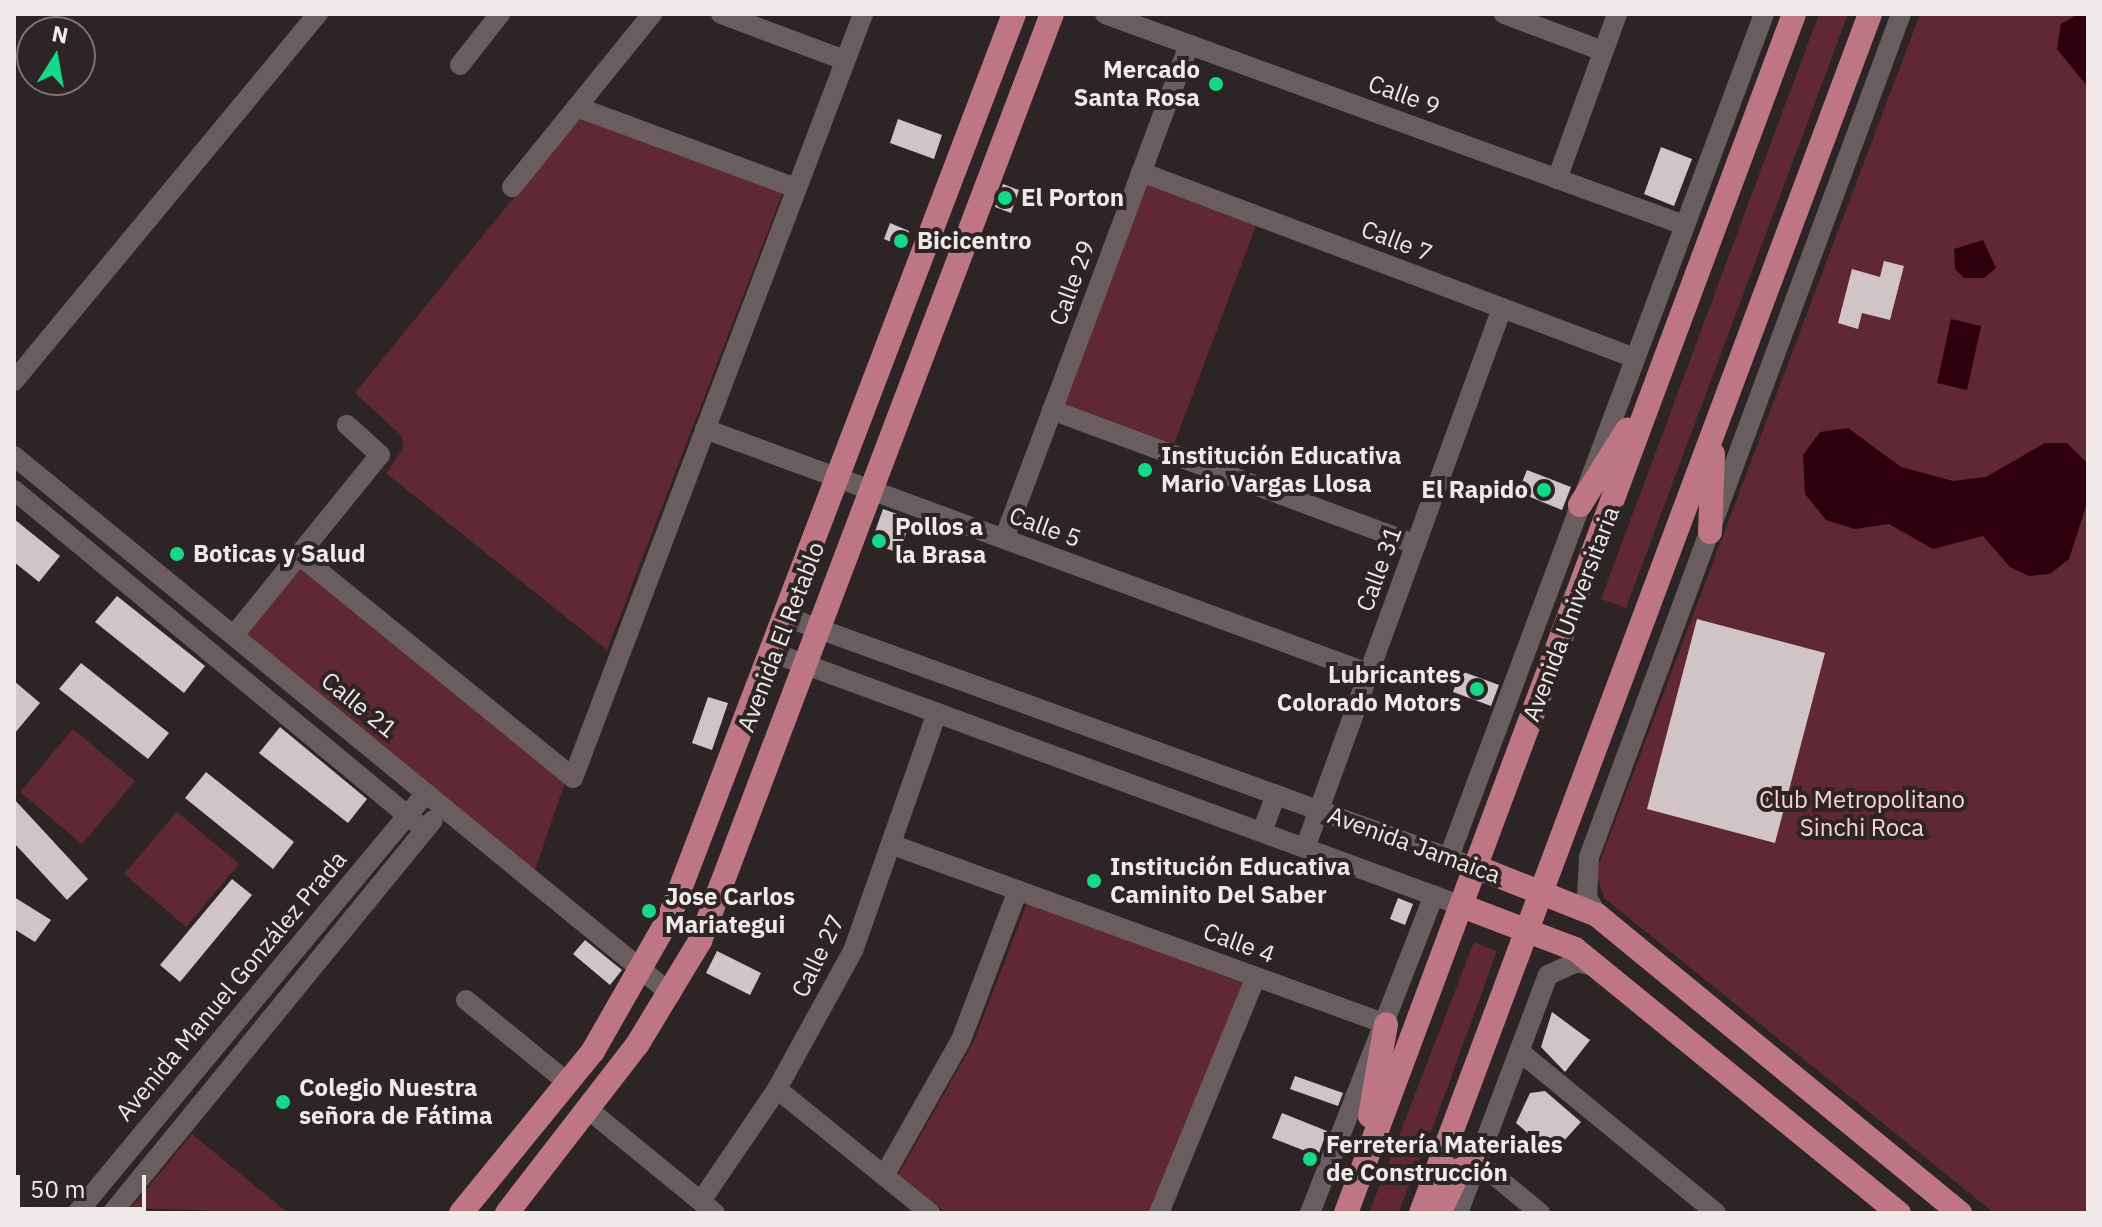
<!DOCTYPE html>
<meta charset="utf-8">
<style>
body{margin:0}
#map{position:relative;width:2102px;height:1227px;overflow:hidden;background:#2d2425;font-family:"IBM Plex Sans",sans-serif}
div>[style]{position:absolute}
.green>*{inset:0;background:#5f2834}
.water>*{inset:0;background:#2e000e}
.building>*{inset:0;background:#d1c4c6}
.minor>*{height:20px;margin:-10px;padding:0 10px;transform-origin:10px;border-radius:10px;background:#695d5f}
.major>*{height:24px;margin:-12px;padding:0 12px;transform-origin:12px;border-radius:12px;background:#be7685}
.dots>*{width:22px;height:22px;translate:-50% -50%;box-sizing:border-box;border:4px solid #2d2425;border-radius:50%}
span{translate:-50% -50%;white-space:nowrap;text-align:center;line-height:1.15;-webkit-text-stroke:8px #2d2425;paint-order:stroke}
.poi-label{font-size:24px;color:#efe9e9;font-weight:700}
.right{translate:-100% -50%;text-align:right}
.left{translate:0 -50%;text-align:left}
.street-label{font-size:24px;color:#efe9e9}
.park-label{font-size:24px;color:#fdd0d6}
.frame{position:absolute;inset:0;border:16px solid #efe9e9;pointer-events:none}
.north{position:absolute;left:16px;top:16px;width:80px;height:80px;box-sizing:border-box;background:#2d2425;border:2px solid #7b7373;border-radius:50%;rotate:11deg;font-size:22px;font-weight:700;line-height:32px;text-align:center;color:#efe9e9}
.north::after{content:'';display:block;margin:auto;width:28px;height:36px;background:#15d989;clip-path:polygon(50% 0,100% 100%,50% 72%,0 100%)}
.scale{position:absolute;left:16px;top:1175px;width:130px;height:36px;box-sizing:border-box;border:4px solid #efe9e9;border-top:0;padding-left:10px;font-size:24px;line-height:28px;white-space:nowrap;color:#efe9e9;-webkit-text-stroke:6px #2d2425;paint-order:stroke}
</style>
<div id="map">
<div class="green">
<i style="clip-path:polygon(1819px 14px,1848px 14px,1626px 608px,1601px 599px)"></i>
<i style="clip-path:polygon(1920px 14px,2088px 14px,2088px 1213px,1994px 1213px,1604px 898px,1596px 872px)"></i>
<i style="clip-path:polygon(580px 116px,783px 192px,607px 650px,386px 473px,403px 449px,402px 436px,355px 393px)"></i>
<i style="clip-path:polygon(1147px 181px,1257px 223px,1174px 444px,1063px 403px)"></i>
<i style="clip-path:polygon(299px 561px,566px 779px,535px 870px,243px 631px)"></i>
<i style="clip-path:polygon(73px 729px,135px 781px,82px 844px,20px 792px)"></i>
<i style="clip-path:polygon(177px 812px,239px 864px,186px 927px,124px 874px)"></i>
<i style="clip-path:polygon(1027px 903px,1245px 984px,1150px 1213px,946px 1213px,898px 1175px,974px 1041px)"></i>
<i style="clip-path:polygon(1474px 942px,1497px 951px,1433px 1127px,1398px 1213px,1369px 1213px)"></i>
<i style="clip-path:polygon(192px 1134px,288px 1213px,131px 1208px)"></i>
</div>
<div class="water">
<i style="clip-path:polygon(2078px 14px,2088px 14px,2088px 87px,2057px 49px,2061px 24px)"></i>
<i style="clip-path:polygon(1983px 240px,1996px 268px,1984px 278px,1964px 278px,1955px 269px,1954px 249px)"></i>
<i style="clip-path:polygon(1951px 319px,1981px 326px,1967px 390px,1937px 383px)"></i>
<i style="clip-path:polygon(1848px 428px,1901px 467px,1953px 481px,1986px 477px,2045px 443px,2067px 443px,2088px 464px,2088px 500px,2069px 559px,2050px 574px,2029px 576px,2010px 567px,1983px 536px,1933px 549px,1889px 524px,1855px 529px,1826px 520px,1805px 494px,1803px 455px,1820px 432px)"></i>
</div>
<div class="building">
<i style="clip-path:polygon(898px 119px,942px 135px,934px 159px,890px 143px)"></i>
<i style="clip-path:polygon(1661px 147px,1692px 159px,1674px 206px,1644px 194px)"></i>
<i style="clip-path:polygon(1003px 184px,1019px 190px,1011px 213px,995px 207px)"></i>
<i style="clip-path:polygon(890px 223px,909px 231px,903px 247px,884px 239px)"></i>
<i style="clip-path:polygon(1884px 261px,1904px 266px,1890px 320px,1862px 313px,1858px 329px,1838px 323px,1852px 269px,1880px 277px)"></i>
<i style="clip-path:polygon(1527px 470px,1571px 487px,1562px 510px,1518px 492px)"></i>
<i style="clip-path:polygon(883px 509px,911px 519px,899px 553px,871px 543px)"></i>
<i style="clip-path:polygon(14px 519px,60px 556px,39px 582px,14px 562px)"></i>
<i style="clip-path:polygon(117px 596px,205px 666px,184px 693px,95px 622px)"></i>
<i style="clip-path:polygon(1697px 619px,1825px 653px,1775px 843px,1647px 809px)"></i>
<i style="clip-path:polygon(81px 663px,169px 733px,148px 759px,59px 689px)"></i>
<i style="clip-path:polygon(1461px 671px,1499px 685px,1491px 706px,1453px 692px)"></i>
<i style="clip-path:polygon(14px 681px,40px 703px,14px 734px)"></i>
<i style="clip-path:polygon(708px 697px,728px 703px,712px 750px,692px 743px)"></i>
<i style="clip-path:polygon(280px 727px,367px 799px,348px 823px,259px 753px)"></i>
<i style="clip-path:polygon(206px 772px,294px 842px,273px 869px,185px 798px)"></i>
<i style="clip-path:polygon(14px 799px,88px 879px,67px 900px,14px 843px)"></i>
<i style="clip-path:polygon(232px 879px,252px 895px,180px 982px,160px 965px)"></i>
<i style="clip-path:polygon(14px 897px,51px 920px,35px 942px,14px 929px)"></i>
<i style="clip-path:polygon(1398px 898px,1413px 904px,1405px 925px,1390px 919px)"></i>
<i style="clip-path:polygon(585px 940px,622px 970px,610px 985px,573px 954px)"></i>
<i style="clip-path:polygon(717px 951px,761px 973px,750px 995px,706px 973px)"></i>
<i style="clip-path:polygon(1552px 1012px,1590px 1040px,1565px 1072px,1541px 1047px)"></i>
<i style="clip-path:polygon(1295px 1076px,1343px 1093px,1338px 1106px,1290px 1089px)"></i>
<i style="clip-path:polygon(1545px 1091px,1581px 1122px,1552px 1154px,1516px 1123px,1530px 1093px)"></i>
<i style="clip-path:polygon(1282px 1113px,1327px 1131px,1318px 1156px,1272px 1138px)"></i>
</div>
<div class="minor">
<i style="left:721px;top:14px;width:132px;rotate:20.4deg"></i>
<i style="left:1105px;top:14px;width:616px;rotate:20.02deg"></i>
<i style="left:1504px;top:14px;width:106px;rotate:20.5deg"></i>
<i style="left:460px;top:65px;width:65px;rotate:-51.9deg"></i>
<i style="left:577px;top:107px;width:233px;rotate:20.3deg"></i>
<i style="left:1141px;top:172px;width:528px;rotate:20.63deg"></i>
<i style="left:1557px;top:179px;width:176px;rotate:-70deg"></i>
<i style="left:512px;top:187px;width:223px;rotate:-51deg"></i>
<i style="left:14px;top:381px;width:477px;rotate:-50.4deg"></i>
<i style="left:1052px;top:410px;width:388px;rotate:20.3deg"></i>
<i style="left:705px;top:429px;width:706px;rotate:20.2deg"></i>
<i style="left:14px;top:456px;width:849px;rotate:39.31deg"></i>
<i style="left:14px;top:490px;width:533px;rotate:39.6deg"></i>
<i style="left:1004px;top:539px;width:528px;rotate:-69.47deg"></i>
<i style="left:299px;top:555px;width:353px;rotate:39.1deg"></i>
<i style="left:573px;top:778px;width:817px;rotate:-69.21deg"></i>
<i style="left:789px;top:618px;width:715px;rotate:19.96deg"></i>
<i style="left:234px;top:635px;width:232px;rotate:-51deg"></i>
<i style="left:380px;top:455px;width:45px;rotate:-137.7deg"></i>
<i style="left:774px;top:653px;width:733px;rotate:20.19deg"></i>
<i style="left:1262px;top:832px;width:40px;rotate:-69.8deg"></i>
<i style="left:893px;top:845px;width:524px;rotate:19.96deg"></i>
<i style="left:1305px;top:848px;width:575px;rotate:-69.96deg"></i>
<i style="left:1449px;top:857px;width:900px;rotate:-69.51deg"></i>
<i style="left:1597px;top:915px;width:21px;rotate:-119deg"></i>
<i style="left:1587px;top:897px;width:40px;rotate:-87.1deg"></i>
<i style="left:1589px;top:857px;width:899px;rotate:-69.69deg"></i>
<i style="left:466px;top:1000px;width:132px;rotate:39.1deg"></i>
<i style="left:1519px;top:1051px;width:255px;rotate:39.4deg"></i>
<i style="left:777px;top:1089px;width:197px;rotate:39deg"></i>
<i style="left:589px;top:1110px;width:163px;rotate:39.3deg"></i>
<i style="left:1477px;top:1161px;width:82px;rotate:39.5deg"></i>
<i style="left:884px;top:1176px;width:156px;rotate:-60.5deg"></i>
<i style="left:961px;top:1040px;width:160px;rotate:-69.2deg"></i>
<i style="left:701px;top:1201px;width:135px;rotate:-55.8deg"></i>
<i style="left:777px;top:1089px;width:158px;rotate:-61.2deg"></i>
<i style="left:853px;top:951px;width:253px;rotate:-70.6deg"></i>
<i style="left:77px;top:1213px;width:546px;rotate:-50.28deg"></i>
<i style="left:112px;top:1213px;width:507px;rotate:-50.76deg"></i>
<i style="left:1159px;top:1213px;width:255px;rotate:-67.7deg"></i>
<i style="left:1310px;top:1213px;width:341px;rotate:-68.7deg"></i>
<i style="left:1458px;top:1213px;width:254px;rotate:-69.3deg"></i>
<i style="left:1548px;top:975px;width:32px;rotate:-24deg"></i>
<i style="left:1577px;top:962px;width:22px;rotate:13deg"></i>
</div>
<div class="major">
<i style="left:1580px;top:505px;width:89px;rotate:-57.9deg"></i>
<i style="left:1710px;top:532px;width:78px;rotate:-87.8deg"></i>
<i style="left:1476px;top:867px;width:130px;rotate:21.6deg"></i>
<i style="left:1597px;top:915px;width:470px;rotate:39.4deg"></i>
<i style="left:1462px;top:906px;width:121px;rotate:20.8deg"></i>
<i style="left:1575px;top:949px;width:418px;rotate:39.2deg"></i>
<i style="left:1370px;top:1116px;width:93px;rotate:-80.1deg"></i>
<i style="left:461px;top:1213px;width:209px;rotate:-50.8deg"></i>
<i style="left:593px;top:1051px;width:153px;rotate:-60.3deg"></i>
<i style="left:669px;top:918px;width:968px;rotate:-69.11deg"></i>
<i style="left:507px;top:1213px;width:212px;rotate:-52.3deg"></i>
<i style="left:637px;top:1045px;width:122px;rotate:-58.8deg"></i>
<i style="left:700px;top:941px;width:992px;rotate:-69.21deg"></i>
<i style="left:1346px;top:1213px;width:1280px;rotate:-69.51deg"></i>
<i style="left:1421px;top:1213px;width:1280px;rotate:-69.47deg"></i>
<i style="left:1439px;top:1213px;width:48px;rotate:-64deg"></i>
<i style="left:1460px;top:1170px;width:19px;rotate:-28deg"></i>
</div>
<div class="dots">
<i style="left:1216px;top:84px;background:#15d989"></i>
<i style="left:1005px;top:198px;background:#15d989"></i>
<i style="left:901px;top:241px;background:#15d989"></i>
<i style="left:1145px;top:470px;background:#15d989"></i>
<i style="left:1544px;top:490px;background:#15d989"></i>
<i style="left:879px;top:541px;background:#15d989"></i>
<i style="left:177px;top:554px;background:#15d989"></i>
<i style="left:1477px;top:689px;background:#15d989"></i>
<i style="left:1094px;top:881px;background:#15d989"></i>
<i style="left:649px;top:911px;background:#15d989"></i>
<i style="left:283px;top:1102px;background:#15d989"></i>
<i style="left:1310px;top:1159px;background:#15d989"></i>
</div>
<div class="poi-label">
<span class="right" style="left:1200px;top:84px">Mercado<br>Santa Rosa</span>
<span class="left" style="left:1021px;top:198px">El Porton</span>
<span class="left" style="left:917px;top:241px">Bicicentro</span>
<span class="left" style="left:1161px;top:470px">Institución Educativa<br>Mario Vargas Llosa</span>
<span class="right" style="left:1528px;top:490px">El Rapido</span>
<span class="left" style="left:895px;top:541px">Pollos a<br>la Brasa</span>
<span class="left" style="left:193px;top:554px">Boticas y Salud</span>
<span class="right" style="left:1461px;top:689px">Lubricantes<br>Colorado Motors</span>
<span class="left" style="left:1110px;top:881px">Institución Educativa<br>Caminito Del Saber</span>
<span class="left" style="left:665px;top:911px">Jose Carlos<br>Mariategui</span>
<span class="left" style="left:299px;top:1102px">Colegio Nuestra<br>señora de Fátima</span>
<span class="left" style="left:1326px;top:1159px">Ferretería Materiales<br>de Construcción</span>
</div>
<div class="street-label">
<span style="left:1404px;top:95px;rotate:20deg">Calle 9</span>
<span style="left:1397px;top:241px;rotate:21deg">Calle 7</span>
<span style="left:1072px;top:283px;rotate:-70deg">Calle 29</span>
<span style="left:1045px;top:527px;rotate:20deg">Calle 5</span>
<span style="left:1379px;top:569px;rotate:-70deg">Calle 31</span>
<span style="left:1571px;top:614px;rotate:-69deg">Avenida Universitaria</span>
<span style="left:781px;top:637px;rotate:-69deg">Avenida El Retablo</span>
<span style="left:359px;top:705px;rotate:39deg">Calle 21</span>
<span style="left:1414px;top:845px;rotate:20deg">Avenida Jamaica</span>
<span style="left:1239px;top:943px;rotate:20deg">Calle 4</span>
<span style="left:818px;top:956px;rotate:-64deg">Calle 27</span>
<span style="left:231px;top:986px;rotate:-50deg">Avenida Manuel González Prada</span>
</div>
<div class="park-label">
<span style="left:1862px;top:814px">Club Metropolitano<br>Sinchi Roca</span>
</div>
<div class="frame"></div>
<div class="north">N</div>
<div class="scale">50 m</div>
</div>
